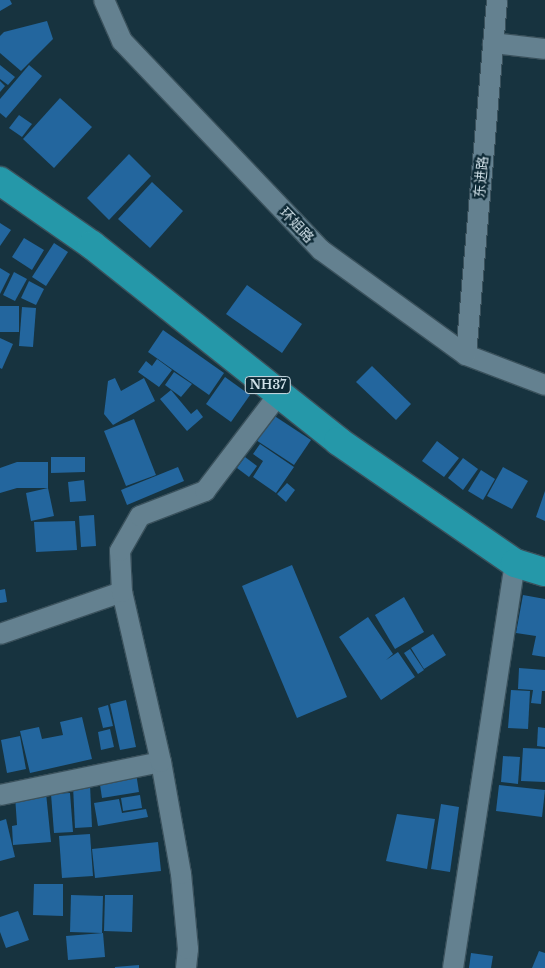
<!DOCTYPE html>
<meta charset="utf-8">
<style>
body{margin:0}
#map{position:relative;width:545px;height:968px;overflow:hidden;background:#17333f;font-family:"Libre Baskerville","Noto Sans SC",serif}
div>[style]{position:absolute}
.building>*{inset:0;background:#23669e}
.roads{filter:drop-shadow(1px 0 #3a515c) drop-shadow(-1px 0 #3a515c) drop-shadow(0 1px #3a515c) drop-shadow(0 -1px #3a515c)}
.minor>*{height:20px;margin:-10px;padding:0 10px;transform-origin:10px;border-radius:10px;background:#648190}
.highway>*{height:28px;margin:-14px;padding:0 14px;transform-origin:14px;border-radius:14px;background:#2598a9}
span{translate:-50% -50%;white-space:nowrap;text-align:center;line-height:1.15;-webkit-text-stroke:4.5px #0d2935;paint-order:stroke}
.shield-label span{padding:1px 4px;background:#0d2935;border:1px solid;border-radius:4px;-webkit-text-stroke-width:0}
.shield-label{font-size:12px;color:#d0e0e8;font-weight:700}
.street-label{font-size:14px;color:#d0e0e8}
</style>
<div id="map">
<div class="building">
<i style="clip-path:polygon(0 0,10px 0,12px 4px,0 11px)"></i>
<i style="clip-path:polygon(47px 21px,53px 39px,21px 71px,0 53px,0 36px,4px 32px)"></i>
<i style="clip-path:polygon(0 65px,15px 77px,8px 85px,0 79px)"></i>
<i style="clip-path:polygon(29px 65px,42px 76px,6px 118px,0 113px,0 99px)"></i>
<i style="clip-path:polygon(0 81px,5px 86px,0 92px)"></i>
<i style="clip-path:polygon(60px 98px,92px 127px,54px 168px,23px 139px)"></i>
<i style="clip-path:polygon(19px 115px,32px 124px,22px 137px,9px 128px)"></i>
<i style="clip-path:polygon(129px 154px,151px 176px,109px 220px,87px 198px)"></i>
<i style="clip-path:polygon(152px 182px,183px 211px,150px 248px,118px 219px)"></i>
<i style="clip-path:polygon(0 223px,11px 230px,0 246px)"></i>
<i style="clip-path:polygon(24px 238px,44px 250px,32px 270px,12px 257px)"></i>
<i style="clip-path:polygon(54px 243px,68px 252px,46px 286px,32px 277px)"></i>
<i style="clip-path:polygon(0 268px,10px 274px,0 294px)"></i>
<i style="clip-path:polygon(14px 272px,27px 279px,15px 301px,3px 295px)"></i>
<i style="clip-path:polygon(29px 281px,44px 289px,36px 305px,21px 298px)"></i>
<i style="clip-path:polygon(247px 285px,302px 324px,282px 353px,226px 314px)"></i>
<i style="clip-path:polygon(0 306px,19px 306px,19px 332px,0 332px)"></i>
<i style="clip-path:polygon(22px 307px,36px 308px,33px 347px,19px 346px)"></i>
<i style="clip-path:polygon(163px 330px,224px 373px,209px 395px,148px 352px)"></i>
<i style="clip-path:polygon(0 338px,13px 344px,2px 369px,0 368px)"></i>
<i style="clip-path:polygon(157px 359px,172px 370px,159px 387px,138px 372px,146px 361px,152px 366px)"></i>
<i style="clip-path:polygon(372px 366px,411px 404px,396px 420px,356px 382px)"></i>
<i style="clip-path:polygon(174px 372px,192px 384px,181px 397px,165px 385px)"></i>
<i style="clip-path:polygon(225px 377px,250px 395px,231px 422px,206px 404px)"></i>
<i style="clip-path:polygon(115px 378px,121px 391px,144px 378px,155px 401px,113px 425px,104px 414px,108px 381px)"></i>
<i style="clip-path:polygon(171px 390px,191px 414px,197px 409px,203px 417px,187px 431px,160px 399px)"></i>
<i style="clip-path:polygon(270px 413px,311px 440px,294px 465px,253px 438px)"></i>
<i style="clip-path:polygon(134px 419px,156px 475px,126px 486px,104px 431px)"></i>
<i style="clip-path:polygon(437px 441px,459px 458px,444px 477px,422px 461px)"></i>
<i style="clip-path:polygon(260px 444px,294px 467px,276px 493px,253px 477px,263px 461px,253px 454px)"></i>
<i style="clip-path:polygon(51px 457px,85px 457px,85px 472px,51px 473px)"></i>
<i style="clip-path:polygon(245px 457px,257px 466px,249px 477px,237px 468px)"></i>
<i style="clip-path:polygon(463px 458px,478px 469px,463px 490px,448px 478px)"></i>
<i style="clip-path:polygon(17px 462px,48px 462px,48px 488px,17px 488px,0 493px,0 468px)"></i>
<i style="clip-path:polygon(178px 467px,184px 481px,127px 505px,121px 490px)"></i>
<i style="clip-path:polygon(503px 467px,528px 481px,512px 509px,487px 496px)"></i>
<i style="clip-path:polygon(481px 470px,495px 479px,483px 500px,468px 491px)"></i>
<i style="clip-path:polygon(84px 480px,86px 501px,70px 502px,68px 482px)"></i>
<i style="clip-path:polygon(287px 483px,295px 490px,286px 502px,277px 494px)"></i>
<i style="clip-path:polygon(48px 488px,54px 516px,31px 521px,26px 493px)"></i>
<i style="clip-path:polygon(545px 491px,545px 521px,536px 517px)"></i>
<i style="clip-path:polygon(94px 515px,96px 546px,81px 547px,79px 516px)"></i>
<i style="clip-path:polygon(75px 521px,77px 550px,36px 552px,34px 522px)"></i>
<i style="clip-path:polygon(292px 565px,347px 697px,297px 718px,242px 586px)"></i>
<i style="clip-path:polygon(5px 589px,7px 602px,0 603px,0 590px)"></i>
<i style="clip-path:polygon(523px 595px,545px 599px,545px 657px,532px 655px,536px 636px,516px 633px)"></i>
<i style="clip-path:polygon(404px 597px,424px 632px,395px 649px,375px 615px)"></i>
<i style="clip-path:polygon(368px 617px,393px 654px,386px 660px,398px 652px,415px 677px,381px 700px,339px 637px)"></i>
<i style="clip-path:polygon(433px 634px,446px 655px,424px 669px,411px 648px)"></i>
<i style="clip-path:polygon(410px 649px,424px 670px,418px 674px,404px 653px)"></i>
<i style="clip-path:polygon(519px 668px,545px 670px,545px 691px,542px 691px,541px 704px,531px 703px,533px 690px,518px 689px)"></i>
<i style="clip-path:polygon(511px 690px,530px 691px,528px 729px,508px 728px)"></i>
<i style="clip-path:polygon(126px 700px,136px 747px,120px 750px,110px 704px)"></i>
<i style="clip-path:polygon(108px 705px,113px 726px,103px 728px,98px 708px)"></i>
<i style="clip-path:polygon(82px 717px,92px 759px,30px 773px,20px 731px,39px 727px,42px 739px,63px 735px,60px 722px)"></i>
<i style="clip-path:polygon(538px 727px,545px 728px,545px 747px,537px 746px)"></i>
<i style="clip-path:polygon(110px 729px,114px 747px,101px 750px,98px 732px)"></i>
<i style="clip-path:polygon(20px 736px,26px 769px,7px 773px,1px 740px)"></i>
<i style="clip-path:polygon(523px 748px,545px 749px,545px 782px,521px 781px)"></i>
<i style="clip-path:polygon(503px 756px,520px 757px,518px 784px,501px 782px)"></i>
<i style="clip-path:polygon(136px 773px,139px 792px,102px 798px,99px 778px)"></i>
<i style="clip-path:polygon(90px 785px,92px 827px,75px 828px,73px 786px)"></i>
<i style="clip-path:polygon(499px 785px,545px 790px,542px 817px,496px 811px)"></i>
<i style="clip-path:polygon(46px 793px,51px 842px,13px 845px,12px 826px,17px 825px,15px 796px)"></i>
<i style="clip-path:polygon(70px 793px,73px 832px,54px 833px,51px 794px)"></i>
<i style="clip-path:polygon(140px 795px,142px 808px,123px 811px,121px 798px)"></i>
<i style="clip-path:polygon(119px 799px,122px 813px,146px 809px,148px 817px,98px 826px,94px 803px)"></i>
<i style="clip-path:polygon(441px 804px,459px 807px,450px 872px,431px 869px)"></i>
<i style="clip-path:polygon(397px 814px,435px 819px,427px 869px,386px 861px)"></i>
<i style="clip-path:polygon(6px 819px,15px 857px,0 861px,0 821px)"></i>
<i style="clip-path:polygon(90px 834px,93px 876px,62px 878px,59px 836px)"></i>
<i style="clip-path:polygon(158px 842px,161px 871px,95px 878px,92px 849px)"></i>
<i style="clip-path:polygon(34px 884px,63px 884px,63px 916px,33px 915px)"></i>
<i style="clip-path:polygon(71px 895px,103px 896px,102px 933px,70px 932px)"></i>
<i style="clip-path:polygon(105px 895px,133px 895px,132px 932px,104px 931px)"></i>
<i style="clip-path:polygon(18px 911px,29px 940px,6px 948px,0 932px,0 917px)"></i>
<i style="clip-path:polygon(103px 933px,105px 957px,68px 960px,66px 936px)"></i>
<i style="clip-path:polygon(539px 951px,545px 953px,545px 968px,532px 968px)"></i>
<i style="clip-path:polygon(471px 953px,493px 956px,491px 968px,469px 968px)"></i>
<i style="clip-path:polygon(139px 965px,139px 968px,115px 968px,115px 967px)"></i>
</div>
<div class="roads">
<div class="minor">
<i style="left:104px;top:0;width:45px;rotate:66.3deg"></i>
<i style="left:122px;top:41px;width:289px;rotate:46.4deg"></i>
<i style="left:321px;top:250px;width:179px;rotate:35.9deg"></i>
<i style="left:466px;top:355px;width:85px;rotate:20.8deg"></i>
<i style="left:493px;top:43px;width:52px;rotate:6.6deg"></i>
<i style="left:466px;top:355px;width:356px;rotate:-85deg"></i>
<i style="left:0;top:634px;width:129px;rotate:-19deg"></i>
<i style="left:0;top:795px;width:164px;rotate:-11.6deg"></i>
<i style="left:186px;top:968px;width:19px;rotate:-84deg"></i>
<i style="left:188px;top:949px;width:75px;rotate:-95.3deg"></i>
<i style="left:181px;top:874px;width:114px;rotate:-100.1deg"></i>
<i style="left:161px;top:762px;width:174px;rotate:-102.9deg"></i>
<i style="left:122px;top:592px;width:41px;rotate:-92.8deg"></i>
<i style="left:120px;top:551px;width:40px;rotate:-60.3deg"></i>
<i style="left:140px;top:516px;width:70px;rotate:-21deg"></i>
<i style="left:205px;top:491px;width:122px;rotate:-52.7deg"></i>
<i style="left:453px;top:968px;width:410px;rotate:-81.3deg"></i>
</div>
<div class="highway">
<i style="left:0;top:181px;width:112px;rotate:34.8deg"></i>
<i style="left:92px;top:245px;width:315px;rotate:38.5deg"></i>
<i style="left:338px;top:441px;width:215px;rotate:34.6deg"></i>
<i style="left:515px;top:563px;width:31px;rotate:17deg"></i>
</div>
</div>
<div class="shield-label">
<span style="left:268px;top:385px">NH37</span>
</div>
<div class="street-label">
<span style="left:481px;top:177px;rotate:-85deg">东进路</span>
<span style="left:297px;top:225px;rotate:46deg">环姐路</span>
</div>
</div>
